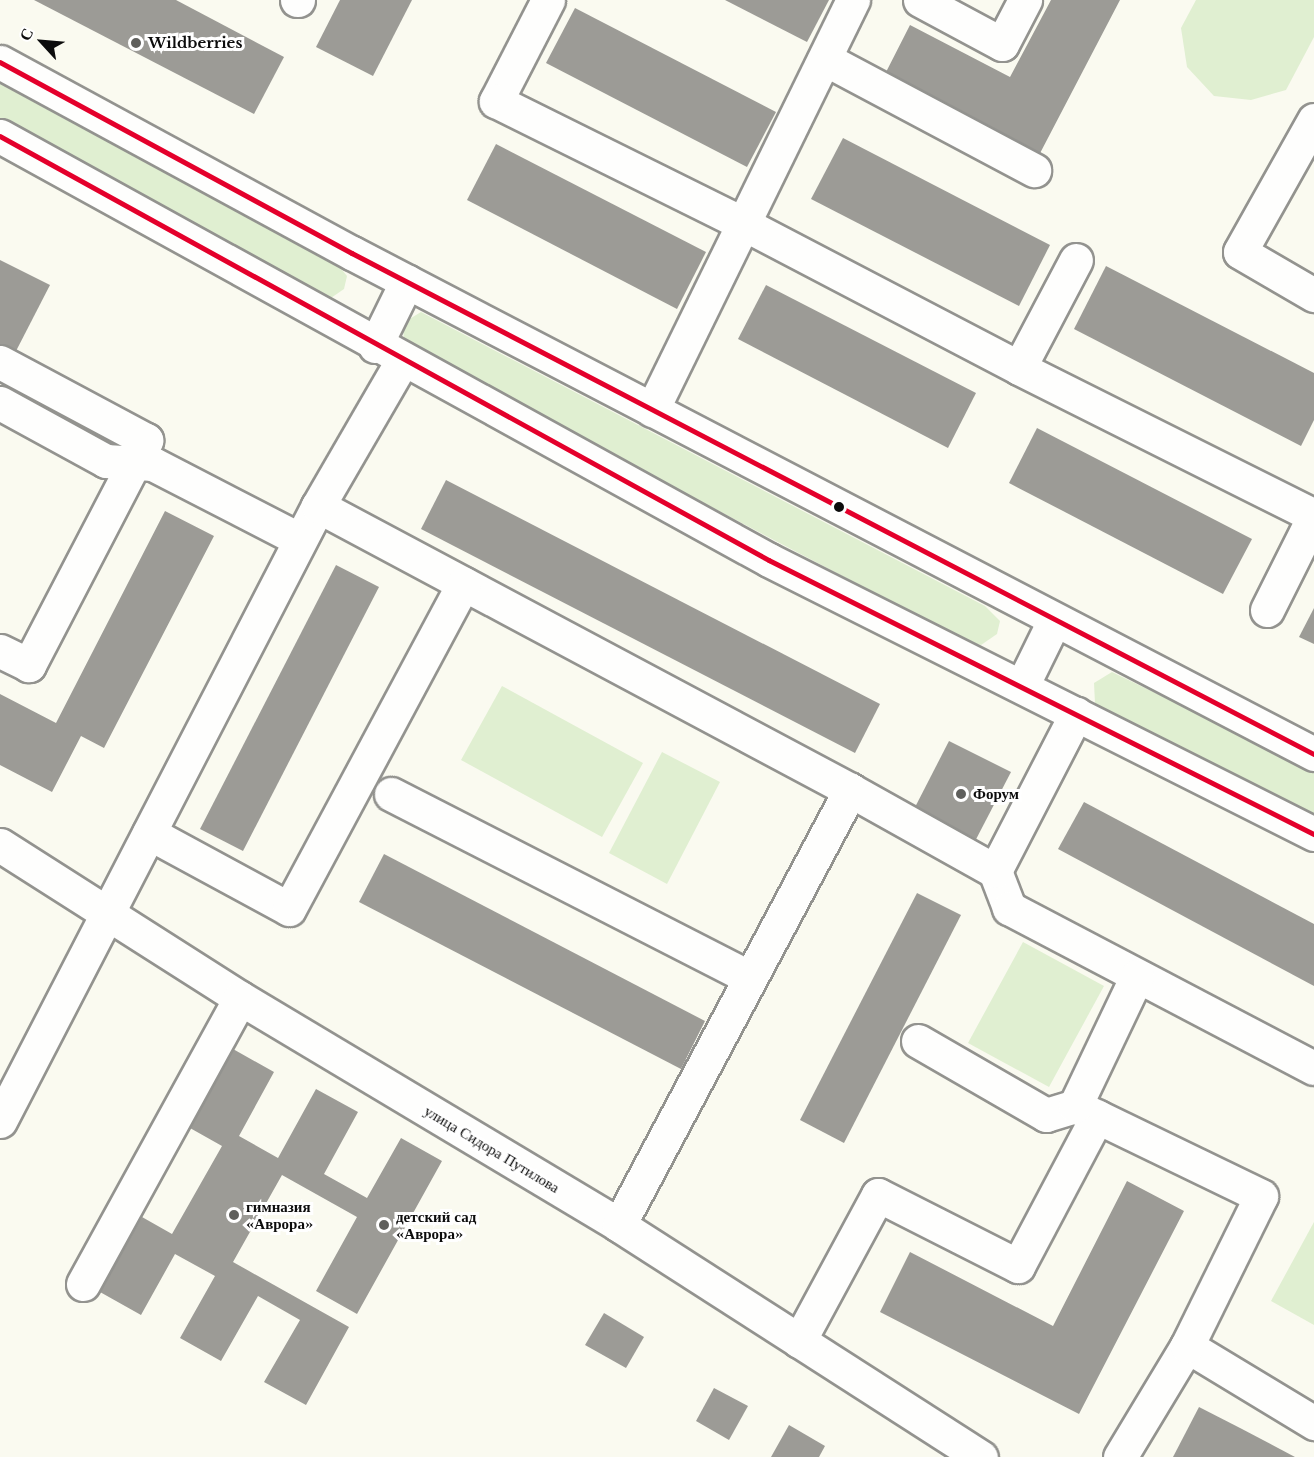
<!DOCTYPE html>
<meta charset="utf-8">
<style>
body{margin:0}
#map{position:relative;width:1314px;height:1457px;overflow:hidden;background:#fafaf0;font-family:"Libre Baskerville",serif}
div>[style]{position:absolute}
.green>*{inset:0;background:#e0efd1}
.building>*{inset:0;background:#9c9b96}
.roads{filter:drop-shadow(2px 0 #93938f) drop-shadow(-2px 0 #93938f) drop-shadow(0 2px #93938f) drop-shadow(0 -2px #93938f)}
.minor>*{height:33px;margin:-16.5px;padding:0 16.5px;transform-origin:16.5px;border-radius:16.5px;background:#fefefd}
.bus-1>*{height:4.5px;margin:-2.25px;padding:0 2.25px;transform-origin:2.25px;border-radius:2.25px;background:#e4002b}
.dots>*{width:16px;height:16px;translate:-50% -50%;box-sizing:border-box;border:3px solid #fff;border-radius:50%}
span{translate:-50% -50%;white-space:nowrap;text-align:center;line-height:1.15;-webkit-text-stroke:6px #fff;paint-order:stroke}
.poi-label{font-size:15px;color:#0c0c0c;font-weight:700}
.left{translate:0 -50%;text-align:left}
.street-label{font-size:15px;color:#0c0c0c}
.north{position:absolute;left:12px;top:12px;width:60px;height:60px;-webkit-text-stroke:4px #fff;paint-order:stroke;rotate:296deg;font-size:16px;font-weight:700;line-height:24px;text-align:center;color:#0c0c0c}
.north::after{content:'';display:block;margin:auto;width:21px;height:27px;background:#0c0c0c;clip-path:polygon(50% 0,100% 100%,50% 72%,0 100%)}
</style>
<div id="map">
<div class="green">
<i style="clip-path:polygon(1196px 0,1314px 0,1314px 37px,1286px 90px,1251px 100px,1214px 96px,1187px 67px,1181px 28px)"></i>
<i style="clip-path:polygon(0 83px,338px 265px,347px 276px,344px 289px,328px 300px,0 125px)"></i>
<i style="clip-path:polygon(421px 312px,985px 606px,1000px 621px,997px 634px,981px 645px,966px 641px,415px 351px,404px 343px,403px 323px)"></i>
<i style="clip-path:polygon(1112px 672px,1314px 770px,1314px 814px,1106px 711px,1095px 703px,1094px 683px)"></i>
<i style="clip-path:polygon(502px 686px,643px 763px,602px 837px,461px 760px)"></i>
<i style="clip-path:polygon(662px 752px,720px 782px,667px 884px,609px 853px)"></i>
<i style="clip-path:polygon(1023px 942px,1104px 986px,1049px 1087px,968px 1043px)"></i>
<i style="clip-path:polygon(1314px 1222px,1314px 1325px,1271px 1301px)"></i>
</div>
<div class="building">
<i style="clip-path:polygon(34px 0,176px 0,284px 57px,254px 114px)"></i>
<i style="clip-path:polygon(340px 0,412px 0,373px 76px,316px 47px)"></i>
<i style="clip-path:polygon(725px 0,829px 0,807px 42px)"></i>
<i style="clip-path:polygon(1051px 0,1120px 0,1037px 159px,883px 78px,910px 25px,1010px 77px)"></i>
<i style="clip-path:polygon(575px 8px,776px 112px,747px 167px,546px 63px)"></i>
<i style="clip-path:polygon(843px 138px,1050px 245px,1019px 306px,811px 199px)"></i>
<i style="clip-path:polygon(496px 144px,706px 252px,677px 309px,467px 200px)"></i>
<i style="clip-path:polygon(0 260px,50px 285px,15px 353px,0 345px)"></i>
<i style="clip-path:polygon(1106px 266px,1314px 373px,1314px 420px,1301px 446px,1074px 329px)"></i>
<i style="clip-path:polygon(766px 285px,976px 393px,948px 448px,738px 339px)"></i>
<i style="clip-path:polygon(1037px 428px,1252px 539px,1223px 594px,1009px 483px)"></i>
<i style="clip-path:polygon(446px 480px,880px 704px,855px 753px,421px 529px)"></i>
<i style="clip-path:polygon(165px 511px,214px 536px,104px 748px,81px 736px,52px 792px,0 765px,0 694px,56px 723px)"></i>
<i style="clip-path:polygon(336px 565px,379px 587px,243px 851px,200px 829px)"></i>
<i style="clip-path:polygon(1314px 608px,1314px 644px,1299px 637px)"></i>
<i style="clip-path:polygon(949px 741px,1011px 772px,972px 847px,911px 815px)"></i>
<i style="clip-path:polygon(1084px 802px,1314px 924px,1314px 986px,1058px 849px)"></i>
<i style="clip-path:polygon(384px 854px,705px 1021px,681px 1069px,359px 902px)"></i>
<i style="clip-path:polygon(917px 893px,961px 915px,844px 1143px,800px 1120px)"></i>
<i style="clip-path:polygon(233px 1049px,274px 1072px,239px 1136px,278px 1158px,316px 1089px,358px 1112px,324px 1174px,367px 1198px,401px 1138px,442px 1161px,357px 1314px,316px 1291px,357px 1217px,282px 1175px,233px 1262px,349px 1327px,306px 1405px,264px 1382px,300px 1320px,258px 1296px,221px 1361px,180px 1338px,215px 1276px,175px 1254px,141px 1315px,100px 1292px,142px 1217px,172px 1234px,222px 1146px,190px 1128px)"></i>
<i style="clip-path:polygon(1127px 1181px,1184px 1211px,1079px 1414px,880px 1312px,910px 1252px,1053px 1326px)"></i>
<i style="clip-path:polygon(604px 1313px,644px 1337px,626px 1368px,585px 1345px)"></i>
<i style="clip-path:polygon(714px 1388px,748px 1406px,729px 1440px,696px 1421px)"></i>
<i style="clip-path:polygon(1199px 1407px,1242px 1429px,1295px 1457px,1173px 1457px)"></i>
<i style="clip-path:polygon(789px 1425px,825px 1446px,819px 1457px,771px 1457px)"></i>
</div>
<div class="roads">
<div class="minor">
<i style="left:297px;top:0;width:1px"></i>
<i style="left:548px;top:0;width:114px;rotate:117.2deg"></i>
<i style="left:496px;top:101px;width:277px;rotate:26.4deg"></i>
<i style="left:744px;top:224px;width:310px;rotate:27.6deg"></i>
<i style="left:1019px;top:368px;width:122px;rotate:-62.2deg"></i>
<i style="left:920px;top:0;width:93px;rotate:28.2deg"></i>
<i style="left:1002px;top:44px;width:50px;rotate:-62.4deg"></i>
<i style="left:825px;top:59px;width:237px;rotate:28deg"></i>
<i style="left:0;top:62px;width:400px;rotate:28.5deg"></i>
<i style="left:352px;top:253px;width:1085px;rotate:27.51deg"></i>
<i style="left:1314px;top:120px;width:151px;rotate:119.3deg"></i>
<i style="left:1240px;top:252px;width:86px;rotate:30.2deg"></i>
<i style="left:0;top:136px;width:878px;rotate:28.87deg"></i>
<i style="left:769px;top:560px;width:610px;rotate:26.69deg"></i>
<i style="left:375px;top:346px;width:72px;rotate:-63.8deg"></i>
<i style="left:0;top:362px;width:166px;rotate:28.1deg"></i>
<i style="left:146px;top:440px;width:254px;rotate:117.5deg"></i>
<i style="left:29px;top:665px;width:32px;rotate:-154deg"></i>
<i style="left:1019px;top:368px;width:330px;rotate:26.6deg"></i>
<i style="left:0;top:403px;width:121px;rotate:28.7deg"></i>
<i style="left:106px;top:461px;width:47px;rotate:3.7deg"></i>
<i style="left:153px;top:464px;width:165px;rotate:27.3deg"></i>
<i style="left:652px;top:410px;width:457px;rotate:-63.9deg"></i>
<i style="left:318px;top:506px;width:603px;rotate:28.09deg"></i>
<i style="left:1267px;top:610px;width:103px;rotate:-63.4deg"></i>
<i style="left:1022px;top:686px;width:72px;rotate:-63.8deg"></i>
<i style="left:391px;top:794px;width:403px;rotate:27.1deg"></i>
<i style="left:149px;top:833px;width:159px;rotate:28.5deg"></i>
<i style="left:289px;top:909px;width:369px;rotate:-61.8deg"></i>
<i style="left:0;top:845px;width:285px;rotate:32.5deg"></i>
<i style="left:240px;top:998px;width:442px;rotate:30.9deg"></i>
<i style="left:619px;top:1225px;width:430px;rotate:32.7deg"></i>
<i style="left:995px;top:871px;width:40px;rotate:69deg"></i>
<i style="left:1009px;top:908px;width:344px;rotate:27.7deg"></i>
<i style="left:918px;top:1041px;width:148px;rotate:30deg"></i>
<i style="left:1046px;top:1115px;width:30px;rotate:-17deg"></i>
<i style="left:0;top:1121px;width:692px;rotate:-62.66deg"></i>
<i style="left:318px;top:506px;width:168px;rotate:-59.9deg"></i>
<i style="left:619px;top:1225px;width:493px;rotate:-62deg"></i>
<i style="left:850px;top:790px;width:166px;rotate:29.2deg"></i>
<i style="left:995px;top:871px;width:177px;rotate:-62.7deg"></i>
<i style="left:83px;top:1284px;width:326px;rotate:-61.2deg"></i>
<i style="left:799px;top:1341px;width:166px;rotate:-61.6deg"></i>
<i style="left:878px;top:1195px;width:157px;rotate:26.9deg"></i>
<i style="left:1018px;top:1266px;width:169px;rotate:-62.1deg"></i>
<i style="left:1187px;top:1346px;width:149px;rotate:31.2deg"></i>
<i style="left:1120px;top:1457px;width:130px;rotate:-58.9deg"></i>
<i style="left:1187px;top:1346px;width:167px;rotate:-63.7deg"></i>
<i style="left:1261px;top:1196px;width:207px;rotate:-154.2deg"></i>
<i style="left:1075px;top:1106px;width:144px;rotate:-64.5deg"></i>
</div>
</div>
<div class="bus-1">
<i style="left:0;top:62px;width:400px;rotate:28.5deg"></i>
<i style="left:352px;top:253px;width:1085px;rotate:27.51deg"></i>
<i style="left:0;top:136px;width:878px;rotate:28.87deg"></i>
<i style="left:769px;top:560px;width:610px;rotate:26.69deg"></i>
</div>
<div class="dots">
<i style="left:136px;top:43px;background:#5f5f5c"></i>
<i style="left:839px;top:507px;background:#0c0c0c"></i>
<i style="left:961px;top:794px;background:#5f5f5c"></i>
<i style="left:234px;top:1215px;background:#5f5f5c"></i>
<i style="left:384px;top:1225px;background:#5f5f5c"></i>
</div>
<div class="poi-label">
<span class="left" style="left:148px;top:43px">Wildberries</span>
<span class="left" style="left:973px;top:794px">Форум</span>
<span class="left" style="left:246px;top:1215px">гимназия<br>«Аврора»</span>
<span class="left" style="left:396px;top:1225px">детский сад<br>«Аврора»</span>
</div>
<div class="street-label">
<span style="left:492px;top:1149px;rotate:31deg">улица Сидора Путилова</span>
</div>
<div class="north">С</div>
</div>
